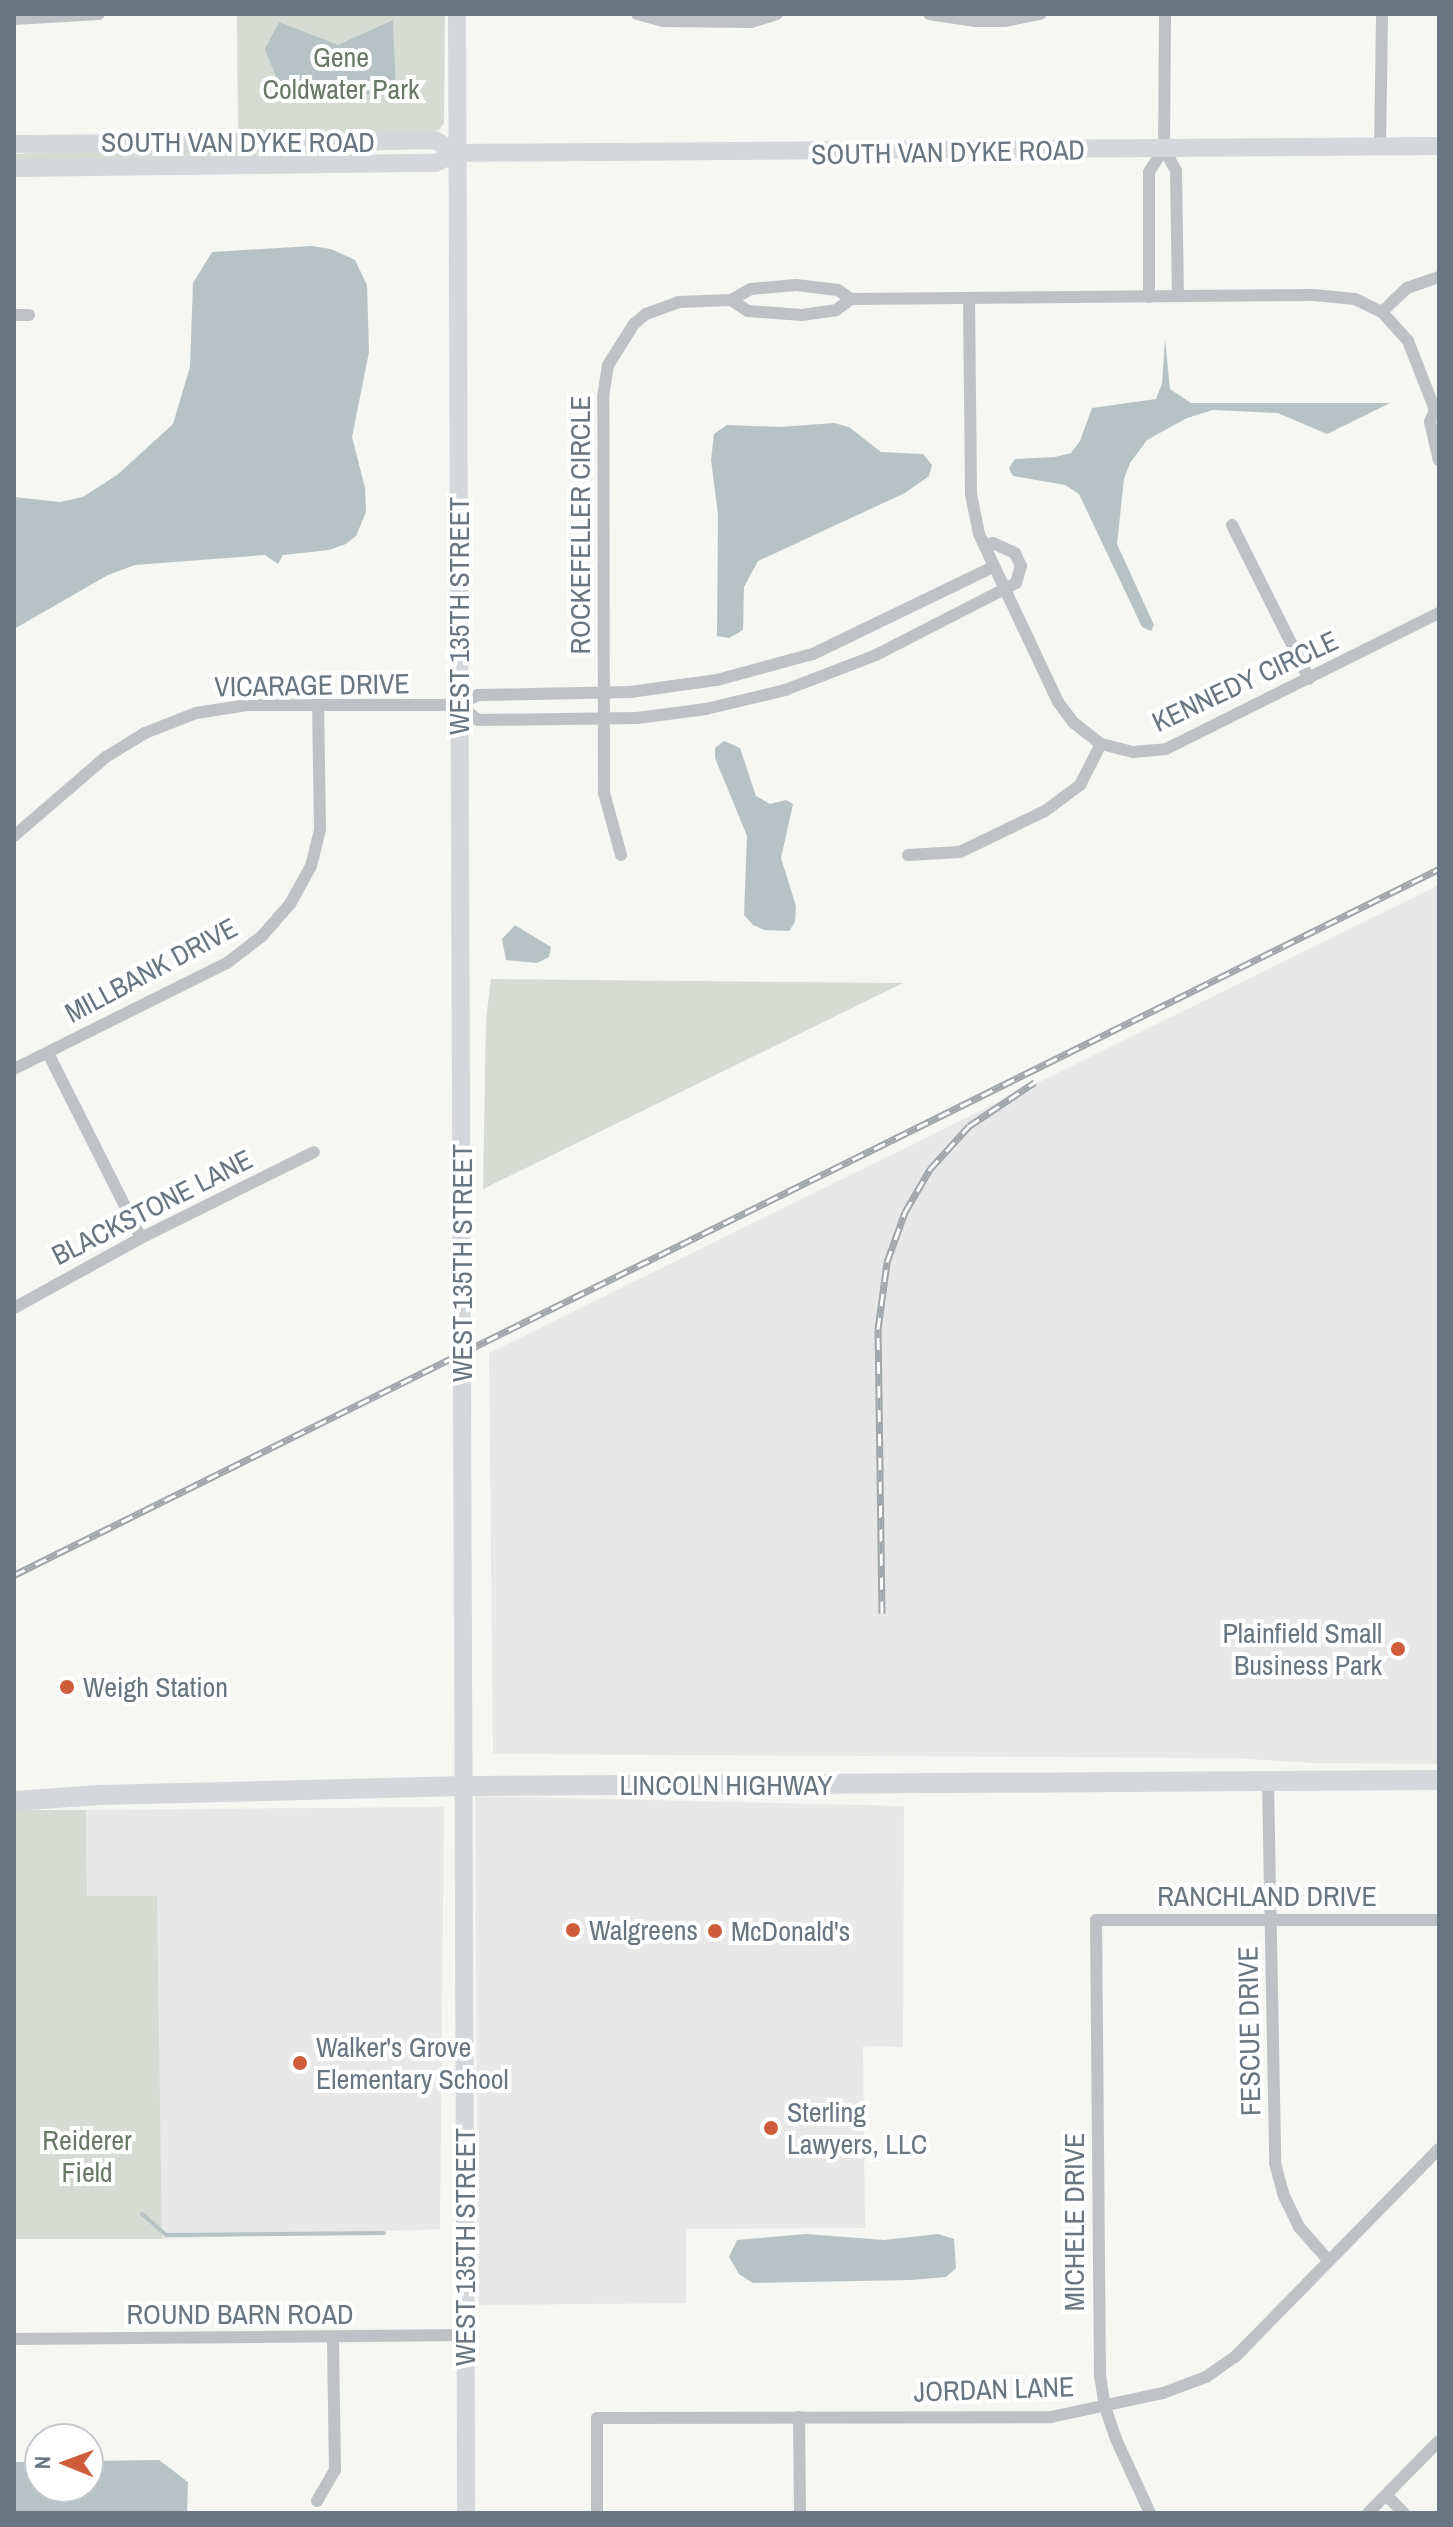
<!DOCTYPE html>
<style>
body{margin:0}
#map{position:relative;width:1453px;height:2527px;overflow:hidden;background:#f6f6f3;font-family:"Archivo Narrow",sans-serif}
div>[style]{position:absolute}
.built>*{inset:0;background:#e7e8e7}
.green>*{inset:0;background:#d6dbd3}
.water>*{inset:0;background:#b7c2c5}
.stream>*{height:4px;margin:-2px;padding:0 2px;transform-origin:2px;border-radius:2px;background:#b7c2c5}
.street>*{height:12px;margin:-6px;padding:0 6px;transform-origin:6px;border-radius:6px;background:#bec2c5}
.secondary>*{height:18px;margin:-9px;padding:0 9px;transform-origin:9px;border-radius:9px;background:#d5d8db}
.primary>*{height:20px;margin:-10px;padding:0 10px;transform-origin:10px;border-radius:10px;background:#d5d8db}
.rail>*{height:7px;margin-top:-3.5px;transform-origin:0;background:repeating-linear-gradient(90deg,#fff 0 12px,#a0a6aa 0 24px);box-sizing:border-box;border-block:2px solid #a0a6aa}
.dots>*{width:22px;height:22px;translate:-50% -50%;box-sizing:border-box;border:4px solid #fff;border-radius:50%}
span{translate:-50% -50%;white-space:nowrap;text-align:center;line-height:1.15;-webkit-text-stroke:8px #fff;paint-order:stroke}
.park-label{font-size:28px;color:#6a7967}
.street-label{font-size:28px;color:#697681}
.poi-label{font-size:28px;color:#697681}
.right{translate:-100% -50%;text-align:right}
.left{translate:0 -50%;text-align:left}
.frame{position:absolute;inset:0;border:16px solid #697681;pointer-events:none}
.north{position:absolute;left:24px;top:2423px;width:80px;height:80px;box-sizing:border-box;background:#fff;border:2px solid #c3c8cd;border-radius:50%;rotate:271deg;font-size:22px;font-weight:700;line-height:32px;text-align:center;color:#697681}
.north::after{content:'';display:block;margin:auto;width:28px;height:36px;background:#cf5c3a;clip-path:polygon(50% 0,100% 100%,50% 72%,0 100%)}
</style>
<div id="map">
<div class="built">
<i style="clip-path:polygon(1439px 885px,1439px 1764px,1311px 1763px,1234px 1758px,493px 1754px,489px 1353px)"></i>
<i style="clip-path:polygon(475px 1796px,904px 1806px,903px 2047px,863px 2046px,865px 2228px,686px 2229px,686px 2303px,478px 2305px)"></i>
<i style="clip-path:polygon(444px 1807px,440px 2229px,162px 2239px,156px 1896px,87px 1897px,86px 1810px)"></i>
</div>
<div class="green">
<i style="clip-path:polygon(237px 14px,445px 14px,444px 123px,439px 130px,428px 132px,238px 133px)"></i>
<i style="clip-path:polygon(427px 148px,186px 160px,14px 162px,14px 154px,53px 152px)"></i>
<i style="clip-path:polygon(491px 979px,903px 983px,483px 1189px,486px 1020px)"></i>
<i style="clip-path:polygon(14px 1810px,86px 1810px,87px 1896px,157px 1896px,162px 2239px,14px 2239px)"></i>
</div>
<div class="water">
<i style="clip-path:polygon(393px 20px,396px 96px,281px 90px,265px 49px,279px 22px,338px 45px)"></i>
<i style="clip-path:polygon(312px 246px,331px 249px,355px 260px,367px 285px,369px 352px,352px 437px,365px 488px,366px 512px,356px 536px,346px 544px,329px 550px,283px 555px,278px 564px,265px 555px,135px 565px,108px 575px,14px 629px,14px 497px,60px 502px,83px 497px,117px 475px,173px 424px,190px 367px,193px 283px,212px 252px)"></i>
<i style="clip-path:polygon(1165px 339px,1170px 389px,1191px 403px,1390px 403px,1327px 434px,1278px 413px,1213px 410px,1187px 418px,1147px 440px,1130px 463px,1124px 479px,1117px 544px,1154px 625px,1151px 631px,1142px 627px,1079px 494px,1065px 485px,1013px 476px,1009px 468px,1015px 459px,1055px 457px,1071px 453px,1080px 441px,1092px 408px,1156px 399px,1162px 384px)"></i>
<i style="clip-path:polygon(834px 423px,849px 427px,881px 452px,923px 454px,932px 465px,929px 476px,905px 493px,758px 561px,744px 587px,743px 630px,729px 638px,717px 636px,718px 514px,711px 460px,714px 434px,727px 425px,780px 427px)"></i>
<i style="clip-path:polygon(724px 741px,740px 748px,756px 796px,770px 804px,786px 800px,793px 804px,781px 858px,796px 906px,795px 922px,789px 931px,764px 930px,753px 925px,744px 915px,747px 836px,715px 758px,715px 748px)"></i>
<i style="clip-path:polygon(515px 925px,551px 947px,549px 957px,537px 963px,506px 960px,502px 939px)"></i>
<i style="clip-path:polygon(806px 2234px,884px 2240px,938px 2234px,954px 2239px,956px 2268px,946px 2277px,912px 2280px,753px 2283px,739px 2274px,729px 2257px,737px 2240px)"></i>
<i style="clip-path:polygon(159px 2460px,188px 2482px,187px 2513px,14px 2513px,14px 2462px,40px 2462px,40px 2487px,88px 2487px,88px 2461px)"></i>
</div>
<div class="stream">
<i style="left:142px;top:2214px;width:32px;rotate:41deg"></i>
<i style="left:166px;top:2235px;width:218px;rotate:-0.5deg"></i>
</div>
<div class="street">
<i style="left:637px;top:14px;width:27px;rotate:15deg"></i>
<i style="left:663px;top:21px;width:88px;rotate:0.7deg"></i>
<i style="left:751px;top:22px;width:27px;rotate:-17deg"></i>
<i style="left:929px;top:14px;width:47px;rotate:8.7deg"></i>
<i style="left:975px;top:21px;width:29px"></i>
<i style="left:1004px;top:21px;width:37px;rotate:-11deg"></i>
<i style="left:1165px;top:14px;width:135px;rotate:90.4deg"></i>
<i style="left:1164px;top:149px;width:25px;rotate:61deg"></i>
<i style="left:1176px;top:171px;width:125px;rotate:89.1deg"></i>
<i style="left:14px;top:19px;width:85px;rotate:-3.4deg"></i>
<i style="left:1380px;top:147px;width:133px;rotate:-89.1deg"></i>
<i style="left:1149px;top:297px;width:125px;rotate:-90deg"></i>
<i style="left:1149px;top:172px;width:27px;rotate:-57deg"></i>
<i style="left:969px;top:299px;width:195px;rotate:89.4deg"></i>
<i style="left:971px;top:494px;width:41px;rotate:78.7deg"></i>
<i style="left:979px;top:534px;width:186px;rotate:64.8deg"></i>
<i style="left:1058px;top:702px;width:26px;rotate:53deg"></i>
<i style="left:1074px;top:723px;width:34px;rotate:38deg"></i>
<i style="left:1101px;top:744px;width:33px;rotate:14deg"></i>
<i style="left:1133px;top:752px;width:33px;rotate:-5deg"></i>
<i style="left:1166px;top:749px;width:305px;rotate:-26.5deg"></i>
<i style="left:731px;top:300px;width:20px;rotate:33deg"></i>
<i style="left:748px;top:311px;width:54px;rotate:4.2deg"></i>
<i style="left:802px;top:315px;width:34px;rotate:-8deg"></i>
<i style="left:836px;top:310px;width:19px;rotate:-36deg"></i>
<i style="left:851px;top:299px;width:463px;rotate:-0.5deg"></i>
<i style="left:1314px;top:295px;width:41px;rotate:5.6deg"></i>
<i style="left:1355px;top:299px;width:30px;rotate:26deg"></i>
<i style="left:1382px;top:312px;width:39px;rotate:48deg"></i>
<i style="left:1408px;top:341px;width:74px;rotate:68.6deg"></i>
<i style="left:1435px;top:410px;width:13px;rotate:113deg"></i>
<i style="left:1430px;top:422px;width:39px;rotate:77deg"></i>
<i style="left:1382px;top:312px;width:35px;rotate:-44deg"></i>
<i style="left:1407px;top:288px;width:34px;rotate:-19deg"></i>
<i style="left:14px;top:315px;width:15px"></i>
<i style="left:1232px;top:525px;width:172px;rotate:63.4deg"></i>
<i style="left:459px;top:705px;width:24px;rotate:38deg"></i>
<i style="left:478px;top:720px;width:159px;rotate:-0.7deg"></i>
<i style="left:637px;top:718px;width:70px;rotate:-7.4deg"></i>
<i style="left:706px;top:709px;width:81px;rotate:-13.5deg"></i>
<i style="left:785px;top:690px;width:97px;rotate:-21deg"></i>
<i style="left:876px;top:655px;width:157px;rotate:-27.2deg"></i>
<i style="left:1016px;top:583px;width:18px;rotate:-74deg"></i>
<i style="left:1021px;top:566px;width:14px;rotate:-115deg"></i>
<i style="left:1015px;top:553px;width:24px;rotate:-156deg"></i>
<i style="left:993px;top:543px;width:9px;rotate:162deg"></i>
<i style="left:14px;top:836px;width:121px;rotate:-40.7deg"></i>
<i style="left:106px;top:757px;width:46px;rotate:-31.6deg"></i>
<i style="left:145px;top:733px;width:55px;rotate:-21.4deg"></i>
<i style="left:196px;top:713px;width:52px;rotate:-8.9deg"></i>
<i style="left:247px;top:705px;width:212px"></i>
<i style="left:459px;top:705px;width:21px;rotate:-28deg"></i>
<i style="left:478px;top:695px;width:152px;rotate:-1.1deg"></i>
<i style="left:630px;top:692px;width:88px;rotate:-7.9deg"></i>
<i style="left:717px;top:680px;width:99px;rotate:-15.2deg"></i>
<i style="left:813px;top:654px;width:200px;rotate:-25.8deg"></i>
<i style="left:621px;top:855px;width:64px;rotate:-105.3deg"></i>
<i style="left:604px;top:793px;width:396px;rotate:-90.1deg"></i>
<i style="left:603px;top:397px;width:32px;rotate:-81deg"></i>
<i style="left:608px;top:365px;width:49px;rotate:-57.6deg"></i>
<i style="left:634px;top:324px;width:16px;rotate:-40deg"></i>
<i style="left:646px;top:314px;width:35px;rotate:-20deg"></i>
<i style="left:679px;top:302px;width:52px;rotate:-2.2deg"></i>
<i style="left:731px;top:300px;width:23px;rotate:-29deg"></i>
<i style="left:751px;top:289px;width:45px;rotate:-5.1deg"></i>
<i style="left:796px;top:285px;width:42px;rotate:6.8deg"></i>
<i style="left:838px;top:290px;width:16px;rotate:35deg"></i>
<i style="left:908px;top:855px;width:52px;rotate:-3.3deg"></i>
<i style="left:960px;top:852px;width:94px;rotate:-25.8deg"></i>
<i style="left:1045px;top:811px;width:44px;rotate:-36.6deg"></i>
<i style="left:1080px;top:785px;width:46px;rotate:-62.9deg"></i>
<i style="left:48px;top:1053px;width:207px;rotate:63.3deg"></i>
<i style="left:14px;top:1069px;width:238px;rotate:-26.5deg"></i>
<i style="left:227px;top:963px;width:44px;rotate:-37.6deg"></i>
<i style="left:262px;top:936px;width:43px;rotate:-48.8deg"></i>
<i style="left:290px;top:904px;width:43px;rotate:-61.1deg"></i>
<i style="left:311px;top:866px;width:38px;rotate:-76deg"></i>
<i style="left:320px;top:829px;width:121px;rotate:-90.9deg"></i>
<i style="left:14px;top:1308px;width:145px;rotate:-28.9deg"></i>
<i style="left:141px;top:1238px;width:193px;rotate:-26.4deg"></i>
<i style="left:1268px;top:1783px;width:380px;rotate:88.9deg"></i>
<i style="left:1275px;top:2163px;width:34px;rotate:75deg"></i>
<i style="left:1284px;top:2196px;width:34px;rotate:64deg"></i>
<i style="left:1299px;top:2227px;width:45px;rotate:48.6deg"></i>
<i style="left:14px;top:2339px;width:452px;rotate:-0.5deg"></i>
<i style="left:799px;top:2417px;width:96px;rotate:89.4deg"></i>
<i style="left:1386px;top:2495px;width:25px;rotate:45deg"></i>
<i style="left:317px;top:2501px;width:36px;rotate:-60deg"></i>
<i style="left:335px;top:2470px;width:132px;rotate:-90.9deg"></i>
<i style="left:597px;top:2513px;width:95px;rotate:-90deg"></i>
<i style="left:597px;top:2418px;width:454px;rotate:-0.1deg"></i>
<i style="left:1051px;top:2417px;width:115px;rotate:-12.1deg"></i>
<i style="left:1163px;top:2393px;width:46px;rotate:-20.4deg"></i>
<i style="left:1206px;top:2377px;width:35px;rotate:-35deg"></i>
<i style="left:1235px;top:2357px;width:291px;rotate:-45.6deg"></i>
<i style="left:1150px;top:2513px;width:81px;rotate:-114.7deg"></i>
<i style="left:1116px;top:2439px;width:34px;rotate:-109deg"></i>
<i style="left:1105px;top:2407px;width:31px;rotate:-99deg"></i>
<i style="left:1100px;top:2376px;width:456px;rotate:-90.5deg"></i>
<i style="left:1096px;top:1920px;width:343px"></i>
<i style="left:1368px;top:2513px;width:101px;rotate:-45.4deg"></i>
</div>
<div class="secondary">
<i style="left:457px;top:14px;width:2499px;rotate:89.79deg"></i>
<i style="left:14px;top:144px;width:421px;rotate:-0.5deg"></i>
<i style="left:435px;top:140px;width:26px;rotate:31deg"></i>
<i style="left:14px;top:168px;width:421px;rotate:-0.7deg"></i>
<i style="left:435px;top:163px;width:24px;rotate:-24deg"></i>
<i style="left:457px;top:153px;width:982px;rotate:-0.41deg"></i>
</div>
<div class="primary">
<i style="left:14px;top:1801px;width:86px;rotate:-4deg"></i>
<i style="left:100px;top:1795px;width:364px;rotate:-1.4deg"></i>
<i style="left:464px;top:1786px;width:975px;rotate:-0.35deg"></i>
</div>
<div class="rail">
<i style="left:14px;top:1575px;width:1590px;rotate:-26.36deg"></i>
<i style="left:882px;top:1613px;width:284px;rotate:-90.8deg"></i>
<i style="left:878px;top:1329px;width:68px;rotate:-82.3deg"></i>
<i style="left:887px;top:1262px;width:53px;rotate:-70.2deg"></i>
<i style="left:905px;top:1212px;width:50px;rotate:-59.8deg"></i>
<i style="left:930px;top:1169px;width:58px;rotate:-47.8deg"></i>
<i style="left:969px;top:1126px;width:79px;rotate:-33.7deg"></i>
</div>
<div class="dots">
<i style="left:1398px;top:1649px;background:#cf5c3a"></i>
<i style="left:67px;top:1687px;background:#cf5c3a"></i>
<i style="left:573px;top:1930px;background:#cf5c3a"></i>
<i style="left:715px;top:1931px;background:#cf5c3a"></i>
<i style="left:300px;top:2063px;background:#cf5c3a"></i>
<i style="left:771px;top:2128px;background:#cf5c3a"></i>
</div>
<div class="park-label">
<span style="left:341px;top:73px">Gene<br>Coldwater Park</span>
<span style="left:87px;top:2156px">Reiderer<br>Field</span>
</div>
<div class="street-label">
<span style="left:238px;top:142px">SOUTH VAN DYKE ROAD</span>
<span style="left:948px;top:152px;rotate:-1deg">SOUTH VAN DYKE ROAD</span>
<span style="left:580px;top:525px;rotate:-90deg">ROCKEFELLER CIRCLE</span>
<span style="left:459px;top:616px;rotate:-90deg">WEST 135TH STREET</span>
<span style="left:1245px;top:681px;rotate:-25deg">KENNEDY CIRCLE</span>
<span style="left:312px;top:685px;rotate:-1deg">VICARAGE DRIVE</span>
<span style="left:151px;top:970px;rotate:-28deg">MILLBANK DRIVE</span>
<span style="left:152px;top:1207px;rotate:-27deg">BLACKSTONE LANE</span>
<span style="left:462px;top:1263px;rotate:-90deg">WEST 135TH STREET</span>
<span style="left:726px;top:1785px">LINCOLN HIGHWAY</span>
<span style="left:1267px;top:1896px">RANCHLAND DRIVE</span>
<span style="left:1249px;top:2031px;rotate:-91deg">FESCUE DRIVE</span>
<span style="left:1074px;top:2222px;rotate:-90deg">MICHELE DRIVE</span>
<span style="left:465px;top:2247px;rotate:-90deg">WEST 135TH STREET</span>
<span style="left:240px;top:2314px">ROUND BARN ROAD</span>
<span style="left:994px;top:2389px;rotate:-2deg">JORDAN LANE</span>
</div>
<div class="poi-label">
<span class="right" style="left:1382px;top:1649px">Plainfield Small<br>Business Park</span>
<span class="left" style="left:83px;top:1687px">Weigh Station</span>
<span class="left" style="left:589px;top:1930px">Walgreens</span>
<span class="left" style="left:731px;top:1931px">McDonald's</span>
<span class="left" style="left:316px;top:2063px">Walker's Grove<br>Elementary School</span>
<span class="left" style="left:787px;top:2128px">Sterling<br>Lawyers, LLC</span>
</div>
<div class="frame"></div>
<div class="north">N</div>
</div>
